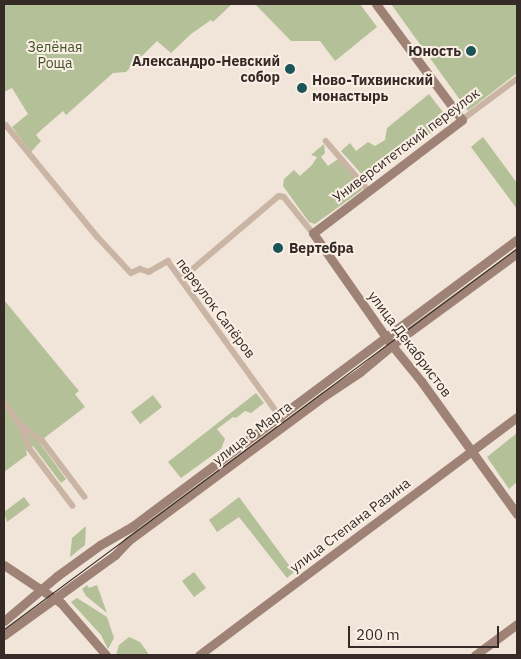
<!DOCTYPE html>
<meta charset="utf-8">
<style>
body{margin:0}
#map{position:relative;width:521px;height:659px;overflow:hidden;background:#f1e4d8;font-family:"IBM Plex Sans",sans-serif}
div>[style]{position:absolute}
.green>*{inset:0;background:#b4c198}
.street>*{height:5.5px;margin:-2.75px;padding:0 2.75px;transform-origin:2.75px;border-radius:2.75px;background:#cab4a4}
.secondary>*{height:9px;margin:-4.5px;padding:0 4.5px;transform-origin:4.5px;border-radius:4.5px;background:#9d8275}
.tram>*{height:1px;margin:-0.5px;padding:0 0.5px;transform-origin:0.5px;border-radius:0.5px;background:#352a26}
.dots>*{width:14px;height:14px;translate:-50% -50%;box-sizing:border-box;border:2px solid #f9efe4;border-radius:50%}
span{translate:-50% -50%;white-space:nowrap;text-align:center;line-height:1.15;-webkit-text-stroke:4px #f9efe4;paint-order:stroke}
.park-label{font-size:14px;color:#455329}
.poi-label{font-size:14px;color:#352a26;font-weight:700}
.right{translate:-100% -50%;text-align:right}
.left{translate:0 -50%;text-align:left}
.street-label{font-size:14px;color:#352a26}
.frame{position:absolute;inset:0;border:5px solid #352a26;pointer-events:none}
.scale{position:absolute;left:348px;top:626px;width:151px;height:22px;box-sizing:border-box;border:2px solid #352a26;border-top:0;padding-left:6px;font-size:15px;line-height:18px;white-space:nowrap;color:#352a26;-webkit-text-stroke:4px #f9efe4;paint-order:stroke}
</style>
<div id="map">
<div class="green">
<i style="clip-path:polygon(4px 4px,232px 4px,213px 22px,211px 20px,191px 34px,171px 53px,157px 41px,126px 72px,113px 73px,66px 115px,63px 111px,40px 131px,36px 135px,41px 141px,31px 152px,12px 127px,28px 114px,12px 88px,4px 92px)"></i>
<i style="clip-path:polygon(255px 4px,360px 4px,377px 27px,335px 61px,320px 41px,291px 41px)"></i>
<i style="clip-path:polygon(391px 4px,517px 4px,517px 73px,468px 111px)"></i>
<i style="clip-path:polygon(429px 94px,446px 116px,444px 123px,371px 179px,366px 179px,341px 151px,350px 143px,356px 151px,368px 142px,375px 146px,385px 140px,387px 128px)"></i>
<i style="clip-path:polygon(483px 137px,517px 183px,517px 209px,471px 147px)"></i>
<i style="clip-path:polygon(324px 144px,325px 153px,321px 157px,328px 166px,338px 159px,362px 186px,362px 190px,315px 224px,309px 222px,283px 186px,284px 179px,294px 170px,300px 176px,312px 165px,317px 157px,311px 155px)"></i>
<i style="clip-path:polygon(4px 300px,79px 391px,75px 394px,85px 407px,39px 442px,66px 479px,61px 483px,33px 446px,26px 451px,27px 455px,4px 472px)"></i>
<i style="clip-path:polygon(256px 393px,264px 403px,251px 413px,245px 411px,236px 418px,233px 417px,217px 429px,225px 439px,221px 449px,181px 478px,168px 462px)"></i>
<i style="clip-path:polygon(153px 395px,162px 407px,140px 424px,131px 412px)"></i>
<i style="clip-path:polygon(517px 433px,517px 482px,509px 489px,487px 457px)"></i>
<i style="clip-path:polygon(24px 497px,30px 505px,7px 522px,4px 512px)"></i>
<i style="clip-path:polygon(239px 497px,294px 572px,287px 578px,239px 517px,217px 532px,209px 520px)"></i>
<i style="clip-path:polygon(86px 526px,85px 545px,70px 557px,72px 538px)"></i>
<i style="clip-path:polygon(194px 572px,206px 588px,194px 597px,182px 581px)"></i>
<i style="clip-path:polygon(87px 585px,89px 588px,97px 585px,107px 613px,86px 596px,82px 589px)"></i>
<i style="clip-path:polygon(77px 598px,107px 617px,114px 638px,108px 649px,101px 635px,71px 602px)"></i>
<i style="clip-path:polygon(129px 637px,140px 642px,148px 653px,147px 655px,116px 655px,119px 645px)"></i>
</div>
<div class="street">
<i style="left:462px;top:120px;width:69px;rotate:-36.7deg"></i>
<i style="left:6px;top:125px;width:144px;rotate:50.7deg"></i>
<i style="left:97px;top:236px;width:50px;rotate:47.4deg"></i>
<i style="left:131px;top:273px;width:10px;rotate:-24deg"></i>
<i style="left:140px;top:269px;width:9px;rotate:18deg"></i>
<i style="left:149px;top:272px;width:22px;rotate:-30deg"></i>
<i style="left:168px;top:261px;width:195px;rotate:54.2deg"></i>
<i style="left:326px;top:141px;width:66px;rotate:49.3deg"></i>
<i style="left:181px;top:279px;width:128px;rotate:-40.3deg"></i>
<i style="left:279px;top:196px;width:5px;rotate:11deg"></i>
<i style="left:284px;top:197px;width:46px;rotate:51.1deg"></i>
<i style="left:4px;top:402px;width:29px;rotate:54deg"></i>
<i style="left:21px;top:425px;width:26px;rotate:36deg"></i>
<i style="left:42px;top:440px;width:71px;rotate:53deg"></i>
<i style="left:21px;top:425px;width:26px;rotate:69deg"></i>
<i style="left:30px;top:449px;width:71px;rotate:53deg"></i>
</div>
<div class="secondary">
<i style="left:376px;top:4px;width:144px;rotate:53.4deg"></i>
<i style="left:462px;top:120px;width:187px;rotate:142.8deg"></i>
<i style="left:313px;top:233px;width:134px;rotate:55deg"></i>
<i style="left:390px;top:343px;width:49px;rotate:50.8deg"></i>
<i style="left:421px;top:381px;width:164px;rotate:54.2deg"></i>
<i style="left:4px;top:565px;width:69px;rotate:33.7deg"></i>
<i style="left:61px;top:603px;width:69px;rotate:49.1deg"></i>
<i style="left:4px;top:621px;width:70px;rotate:-40.3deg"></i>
<i style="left:57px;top:576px;width:53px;rotate:-35.8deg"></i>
<i style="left:100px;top:545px;width:39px;rotate:-30deg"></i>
<i style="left:134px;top:525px;width:477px;rotate:-36.7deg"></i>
<i style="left:4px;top:635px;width:137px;rotate:-35.8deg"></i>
<i style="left:115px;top:555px;width:19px;rotate:-47deg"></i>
<i style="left:128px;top:541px;width:244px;rotate:-36.5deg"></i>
<i style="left:324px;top:396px;width:43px;rotate:-33.7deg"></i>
<i style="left:360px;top:372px;width:53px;rotate:-39.7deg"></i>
<i style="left:401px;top:338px;width:144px;rotate:-36.2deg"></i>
<i style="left:199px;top:655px;width:397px;rotate:-36.8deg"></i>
<i style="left:475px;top:655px;width:52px;rotate:-36.4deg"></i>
</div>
<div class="tram">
<i style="left:4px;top:629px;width:639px;rotate:-36.6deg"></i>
</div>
<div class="dots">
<i style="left:471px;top:51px;background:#1b5557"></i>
<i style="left:290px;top:69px;background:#1b5557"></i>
<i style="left:302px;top:88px;background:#1b5557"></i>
<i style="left:278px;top:248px;background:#1b5557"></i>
</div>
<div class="park-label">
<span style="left:55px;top:55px">Зелёная<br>Роща</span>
</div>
<div class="poi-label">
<span class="right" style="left:461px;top:51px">Юность</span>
<span class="right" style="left:280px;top:69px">Александро-Невский<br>собор</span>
<span class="left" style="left:312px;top:88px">Ново-Тихвинский<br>монастырь</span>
<span class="left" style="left:289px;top:248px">Вертебра</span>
</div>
<div class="street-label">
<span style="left:406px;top:145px;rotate:-37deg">Университетский переулок</span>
<span style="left:216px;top:308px;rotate:53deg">переулок Сапёров</span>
<span style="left:410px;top:344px;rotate:53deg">улица Декабристов</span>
<span style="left:252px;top:433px;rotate:-37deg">улица 8 Марта</span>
<span style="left:350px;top:525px;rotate:-37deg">улица Степана Разина</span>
</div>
<div class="frame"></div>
<div class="scale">200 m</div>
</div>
